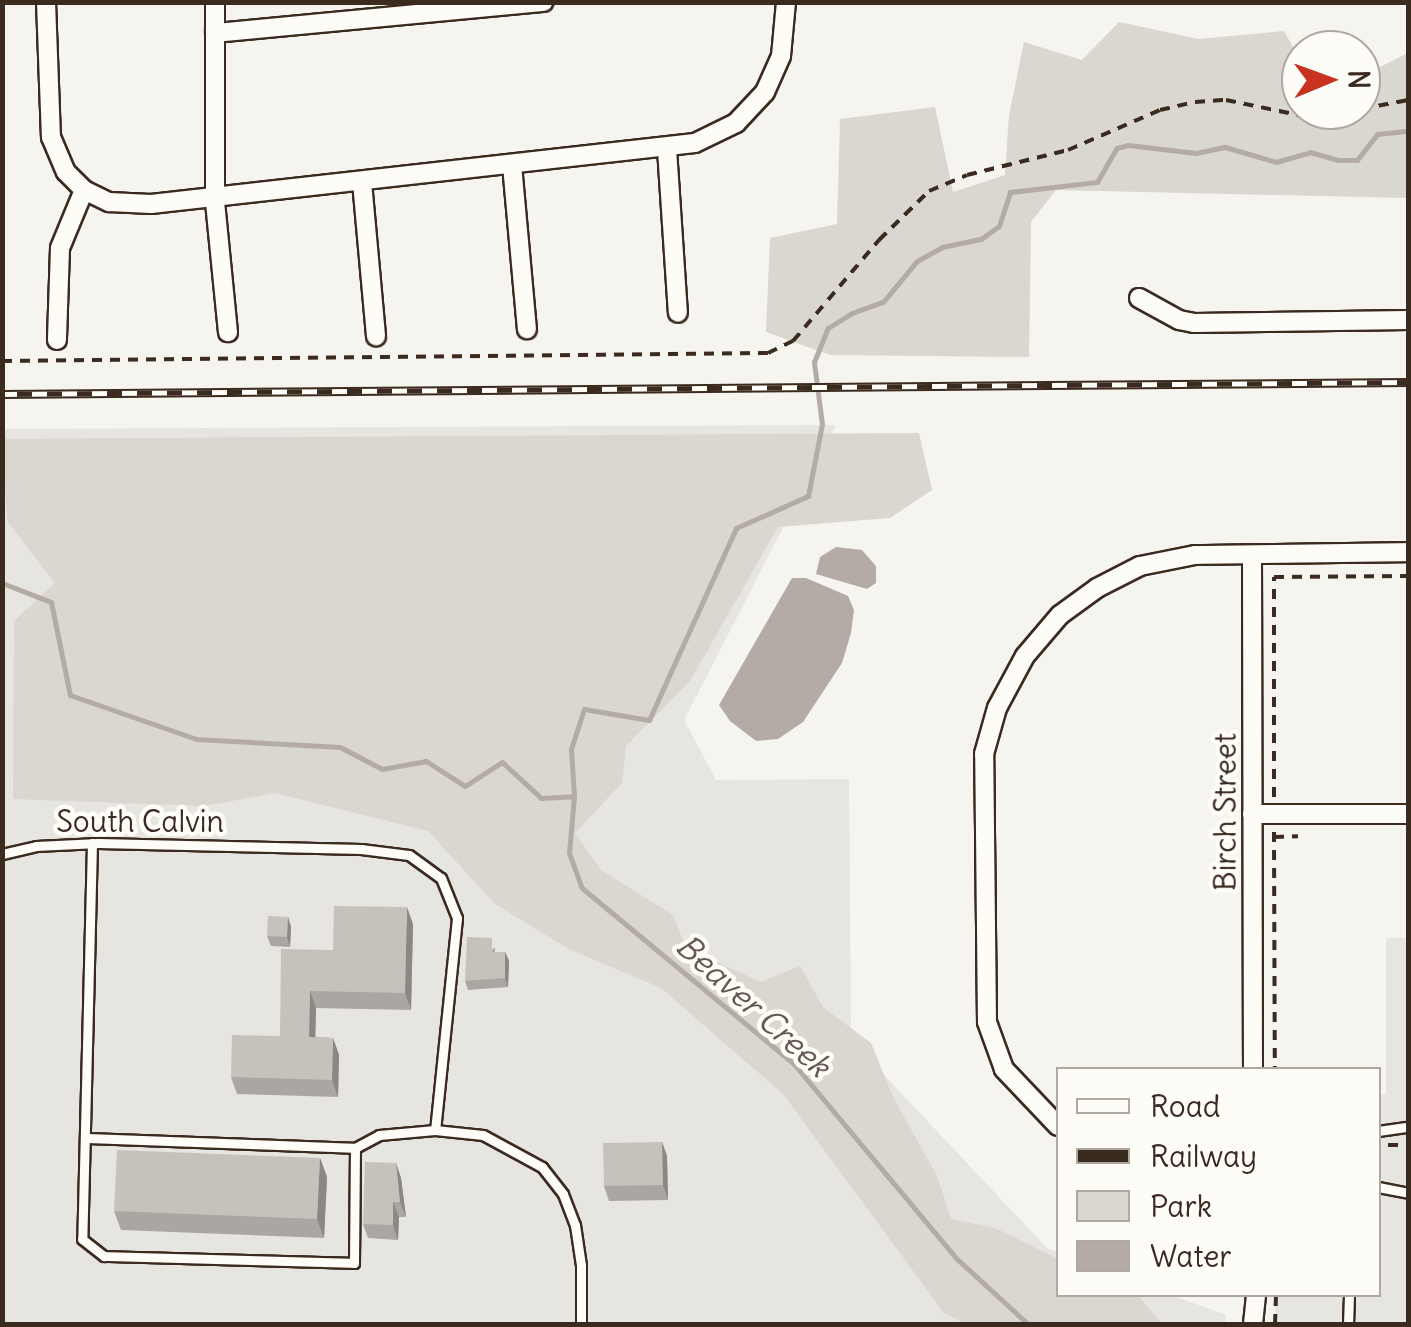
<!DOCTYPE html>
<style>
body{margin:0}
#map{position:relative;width:1411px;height:1327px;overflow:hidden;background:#f5f4ee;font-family:Delius,sans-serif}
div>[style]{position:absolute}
.built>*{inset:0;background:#e7e5df}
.green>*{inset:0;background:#dad6d0}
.water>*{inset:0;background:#b4aca4}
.stream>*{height:5px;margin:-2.5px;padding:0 2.5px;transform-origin:2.5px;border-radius:2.5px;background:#b4aca4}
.path>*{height:4px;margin-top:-2px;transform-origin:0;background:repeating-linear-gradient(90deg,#3b2a1e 0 10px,transparent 0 18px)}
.roads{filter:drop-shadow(2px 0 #3b2a1e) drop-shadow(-2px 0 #3b2a1e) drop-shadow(0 2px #3b2a1e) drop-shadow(0 -2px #3b2a1e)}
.lane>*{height:9px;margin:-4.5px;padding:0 4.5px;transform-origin:4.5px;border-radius:4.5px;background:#fdfcf7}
.street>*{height:18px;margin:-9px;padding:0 9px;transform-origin:9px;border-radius:9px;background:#fdfcf7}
.rail>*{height:9px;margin-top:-4.5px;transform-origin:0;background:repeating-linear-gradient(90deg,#fdfcf7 0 15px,#3b2a1e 0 30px);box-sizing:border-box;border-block:2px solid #3b2a1e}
.wall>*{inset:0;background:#aba6a1}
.shaded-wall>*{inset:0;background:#8b8783}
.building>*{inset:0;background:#c7c1bb}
span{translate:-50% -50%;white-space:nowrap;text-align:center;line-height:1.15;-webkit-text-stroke:9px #fdfcf7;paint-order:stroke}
.street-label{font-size:30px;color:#3b2a1e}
.water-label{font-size:32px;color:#65584d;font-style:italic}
.frame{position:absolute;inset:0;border:5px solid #3b2a1e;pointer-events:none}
.legend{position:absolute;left:1056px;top:1067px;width:325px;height:230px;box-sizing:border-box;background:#fdfcf7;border:2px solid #afa8a0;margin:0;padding:12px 18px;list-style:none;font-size:30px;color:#3b2a1e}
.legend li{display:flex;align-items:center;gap:20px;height:50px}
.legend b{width:50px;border:2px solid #afa8a0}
.north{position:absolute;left:1281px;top:30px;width:100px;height:100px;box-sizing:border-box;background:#fdfcf7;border:2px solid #afa8a0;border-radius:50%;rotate:89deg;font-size:28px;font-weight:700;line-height:40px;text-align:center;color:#3b2a1e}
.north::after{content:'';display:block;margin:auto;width:35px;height:45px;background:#c8321e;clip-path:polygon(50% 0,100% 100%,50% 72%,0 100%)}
</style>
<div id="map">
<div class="built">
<i style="clip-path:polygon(836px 425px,684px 720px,716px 780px,849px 779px,851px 1040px,1047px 1248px,1058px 1252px,1058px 1294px,1171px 1295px,1226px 1315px,1225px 1324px,3px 1324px,2px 429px)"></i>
<i style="clip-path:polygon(1386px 938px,1408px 938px,1408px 1324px,1275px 1324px,1275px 1295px,1378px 1294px,1378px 1095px,1386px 1094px)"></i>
</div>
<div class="green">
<i style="clip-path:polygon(1119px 22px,1199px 39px,1284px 31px,1301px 61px,1301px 110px,1361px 110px,1361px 70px,1376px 69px,1408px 53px,1408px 198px,1056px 190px,1031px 222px,1029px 357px,830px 355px,766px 332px,770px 238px,837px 224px,840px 119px,935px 107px,953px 192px,1005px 175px,1009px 115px,1024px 42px,1082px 60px)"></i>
<i style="clip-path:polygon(919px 433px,932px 490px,890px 518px,778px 527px,690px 681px,626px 746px,622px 783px,575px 833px,601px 870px,673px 915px,686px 948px,761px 982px,800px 966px,823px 1007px,871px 1043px,893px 1097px,937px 1176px,951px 1219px,995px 1228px,1056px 1258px,1058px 1294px,1138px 1295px,1162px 1324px,966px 1324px,944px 1313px,783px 1094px,661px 988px,569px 949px,495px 904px,428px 831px,275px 793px,205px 806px,13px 799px,14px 621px,55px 583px,7px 521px,3px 439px)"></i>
</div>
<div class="water">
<i style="clip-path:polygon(836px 547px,862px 550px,876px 566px,876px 583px,867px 589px,816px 574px,820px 557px)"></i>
<i style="clip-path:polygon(792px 578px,806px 578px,848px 596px,854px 610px,851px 633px,842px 663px,803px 722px,778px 739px,756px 741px,730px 721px,719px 705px)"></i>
</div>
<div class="stream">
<i style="left:2px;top:583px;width:53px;rotate:21.2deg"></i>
<i style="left:51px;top:602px;width:95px;rotate:78.5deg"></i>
<i style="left:70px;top:695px;width:133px;rotate:19.2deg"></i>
<i style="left:196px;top:739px;width:144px;rotate:3.2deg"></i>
<i style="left:340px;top:747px;width:47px;rotate:27.6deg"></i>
<i style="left:382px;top:769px;width:45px;rotate:-10.3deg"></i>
<i style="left:426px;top:761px;width:46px;rotate:32.7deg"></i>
<i style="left:465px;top:786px;width:44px;rotate:-33deg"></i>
<i style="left:502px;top:762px;width:53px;rotate:42.7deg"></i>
<i style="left:541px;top:798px;width:33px;rotate:-3deg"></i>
<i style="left:574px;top:796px;width:47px;rotate:-93.7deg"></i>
<i style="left:571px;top:749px;width:42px;rotate:-72deg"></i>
<i style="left:584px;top:709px;width:66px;rotate:9.6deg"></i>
<i style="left:649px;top:720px;width:211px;rotate:-65.6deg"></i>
<i style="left:736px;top:528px;width:79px;rotate:-24deg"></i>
<i style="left:808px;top:496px;width:73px;rotate:-79deg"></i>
<i style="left:822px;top:424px;width:63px;rotate:-97.4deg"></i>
<i style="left:814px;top:362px;width:37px;rotate:-68deg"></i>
<i style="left:828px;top:328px;width:28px;rotate:-32deg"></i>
<i style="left:852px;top:313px;width:33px;rotate:-20deg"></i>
<i style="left:883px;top:302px;width:53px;rotate:-50.3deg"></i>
<i style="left:917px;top:261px;width:29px;rotate:-29deg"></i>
<i style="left:942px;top:247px;width:40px;rotate:-12deg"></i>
<i style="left:981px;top:239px;width:22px;rotate:-36deg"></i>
<i style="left:999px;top:226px;width:36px;rotate:-72deg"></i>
<i style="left:1010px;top:192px;width:88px;rotate:-6.6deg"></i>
<i style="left:1097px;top:182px;width:39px;rotate:-60deg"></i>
<i style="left:1117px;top:148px;width:11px;rotate:-15deg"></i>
<i style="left:1128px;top:145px;width:68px;rotate:6.7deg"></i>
<i style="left:1196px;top:153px;width:30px;rotate:-12deg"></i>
<i style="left:1225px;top:147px;width:53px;rotate:16.4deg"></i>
<i style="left:1276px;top:162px;width:35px;rotate:-16deg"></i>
<i style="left:1310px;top:152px;width:29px;rotate:16deg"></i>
<i style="left:1338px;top:160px;width:19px"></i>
<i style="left:1357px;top:160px;width:33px;rotate:-52deg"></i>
<i style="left:1377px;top:134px;width:31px;rotate:-6deg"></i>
<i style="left:574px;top:796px;width:57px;rotate:95deg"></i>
<i style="left:569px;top:853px;width:37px;rotate:70deg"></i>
<i style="left:582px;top:888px;width:274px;rotate:39.7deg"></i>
<i style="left:793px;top:1063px;width:256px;rotate:50.1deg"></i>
<i style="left:957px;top:1259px;width:96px;rotate:42.5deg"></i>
</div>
<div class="path">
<i style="left:1361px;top:109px;width:48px;rotate:-10.8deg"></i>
<i style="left:2px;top:361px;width:766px;rotate:-0.6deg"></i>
<i style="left:768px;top:353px;width:28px;rotate:-26deg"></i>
<i style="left:793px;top:341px;width:133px;rotate:-49.6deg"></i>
<i style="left:879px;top:240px;width:70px;rotate:-44.4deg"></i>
<i style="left:929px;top:191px;width:41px;rotate:-22.8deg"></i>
<i style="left:967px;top:175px;width:104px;rotate:-13.9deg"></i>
<i style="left:1068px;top:150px;width:100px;rotate:-23.5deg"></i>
<i style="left:1160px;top:110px;width:36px;rotate:-13deg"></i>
<i style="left:1195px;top:102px;width:31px;rotate:-4deg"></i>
<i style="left:1226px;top:100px;width:84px;rotate:11.7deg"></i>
<i style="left:1308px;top:117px;width:49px;rotate:-8.1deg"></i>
<i style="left:1274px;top:797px;width:220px;rotate:-90deg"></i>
<i style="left:1274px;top:577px;width:134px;rotate:-0.4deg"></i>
<i style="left:1274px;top:832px;width:238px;rotate:89.8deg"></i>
<i style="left:1274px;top:837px;width:24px;rotate:-2deg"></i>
<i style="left:1388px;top:1145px;width:20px"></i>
<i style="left:1275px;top:1324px;width:30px;rotate:-88deg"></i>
</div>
<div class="roads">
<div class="lane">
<i style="left:92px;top:843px;width:396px;rotate:91.4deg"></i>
<i style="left:82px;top:1239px;width:28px;rotate:38deg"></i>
<i style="left:104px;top:1256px;width:250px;rotate:1.6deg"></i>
<i style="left:354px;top:1263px;width:115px;rotate:-89.5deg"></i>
<i style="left:355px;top:1148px;width:27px;rotate:-28deg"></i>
<i style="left:379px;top:1135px;width:56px;rotate:-5.1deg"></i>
<i style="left:435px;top:1130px;width:48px;rotate:5.9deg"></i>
<i style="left:483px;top:1135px;width:67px;rotate:28.5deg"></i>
<i style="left:542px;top:1167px;width:34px;rotate:52deg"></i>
<i style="left:563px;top:1194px;width:33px;rotate:69deg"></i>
<i style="left:575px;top:1225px;width:40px;rotate:81.5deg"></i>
<i style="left:581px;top:1265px;width:59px;rotate:90deg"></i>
<i style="left:2px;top:854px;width:35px;rotate:-13deg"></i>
<i style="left:36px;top:846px;width:62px;rotate:-2.8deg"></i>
<i style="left:98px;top:843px;width:263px;rotate:1.3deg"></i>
<i style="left:361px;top:849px;width:48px;rotate:7.1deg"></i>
<i style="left:409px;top:855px;width:39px;rotate:36deg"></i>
<i style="left:441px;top:878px;width:43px;rotate:68.2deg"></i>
<i style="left:457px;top:918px;width:213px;rotate:95.9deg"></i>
<i style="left:1378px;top:1131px;width:30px;rotate:-8deg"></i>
<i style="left:85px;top:1138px;width:270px;rotate:2.1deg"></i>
<i style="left:1378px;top:1187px;width:31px;rotate:11deg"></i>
<i style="left:1348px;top:1324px;width:30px;rotate:-88deg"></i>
</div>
<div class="street">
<i style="left:46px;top:2px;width:135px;rotate:87.9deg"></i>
<i style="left:51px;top:137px;width:38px;rotate:67deg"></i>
<i style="left:66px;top:172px;width:25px;rotate:45deg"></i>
<i style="left:84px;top:190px;width:63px;rotate:112.5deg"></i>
<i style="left:60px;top:248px;width:92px;rotate:91.9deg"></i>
<i style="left:215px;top:2px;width:200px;rotate:90deg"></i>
<i style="left:215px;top:202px;width:131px;rotate:84.3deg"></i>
<i style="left:215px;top:33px;width:330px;rotate:-5.4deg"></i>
<i style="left:667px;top:149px;width:164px;rotate:86.2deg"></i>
<i style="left:512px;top:165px;width:165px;rotate:84.8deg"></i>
<i style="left:362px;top:182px;width:155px;rotate:84.8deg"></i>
<i style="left:84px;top:190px;width:28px;rotate:26deg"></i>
<i style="left:109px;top:202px;width:42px;rotate:2.7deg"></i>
<i style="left:151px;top:204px;width:547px;rotate:-6.4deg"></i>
<i style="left:695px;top:143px;width:46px;rotate:-26deg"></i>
<i style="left:736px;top:123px;width:42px;rotate:-46.9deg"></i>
<i style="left:765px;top:92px;width:39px;rotate:-66deg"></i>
<i style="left:781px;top:56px;width:54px;rotate:-84.7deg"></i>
<i style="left:1139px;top:298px;width:46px;rotate:28.8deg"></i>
<i style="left:1179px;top:320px;width:16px;rotate:11deg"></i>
<i style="left:1195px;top:323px;width:213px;rotate:-0.8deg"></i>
<i style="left:1252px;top:555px;width:515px;rotate:89.89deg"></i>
<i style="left:1252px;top:814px;width:156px"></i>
<i style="left:1058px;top:1126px;width:79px;rotate:-133.5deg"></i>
<i style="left:1004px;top:1069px;width:50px;rotate:-109.9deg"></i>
<i style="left:987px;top:1022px;width:268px;rotate:-90.6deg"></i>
<i style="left:984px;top:754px;width:48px;rotate:-74.2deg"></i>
<i style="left:997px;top:708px;width:59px;rotate:-61.7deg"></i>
<i style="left:1025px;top:656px;width:54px;rotate:-49.5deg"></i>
<i style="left:1060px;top:615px;width:46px;rotate:-36.1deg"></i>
<i style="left:1097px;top:588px;width:48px;rotate:-27.1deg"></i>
<i style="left:1140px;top:566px;width:56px;rotate:-11.3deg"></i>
<i style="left:1195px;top:555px;width:213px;rotate:-0.8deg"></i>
<i style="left:1253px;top:1324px;width:30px;rotate:-84deg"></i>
</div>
</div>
<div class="rail">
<i style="left:2px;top:394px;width:1406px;rotate:-0.49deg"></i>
</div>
<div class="wall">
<i style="clip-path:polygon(288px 917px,291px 927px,290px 947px,271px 946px,267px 936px)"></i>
<i style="clip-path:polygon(413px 924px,411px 1010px,316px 1008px,315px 1037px,333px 1038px,339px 1055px,338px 1097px,237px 1094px,231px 1077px,280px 1036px,333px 950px)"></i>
<i style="clip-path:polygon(495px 947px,495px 952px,505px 952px,509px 961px,508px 987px,468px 990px,465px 981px)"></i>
<i style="clip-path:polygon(662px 1142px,667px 1156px,668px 1200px,609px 1201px,604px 1186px)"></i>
<i style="clip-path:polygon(320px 1158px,327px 1177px,324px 1238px,121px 1230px,114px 1211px)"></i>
<i style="clip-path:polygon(396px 1163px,401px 1178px,406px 1217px,399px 1217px,398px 1240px,368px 1238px,363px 1224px)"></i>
</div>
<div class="shaded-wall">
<i style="clip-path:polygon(407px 907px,413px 924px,411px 1010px,405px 993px)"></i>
<i style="clip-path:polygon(288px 917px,291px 927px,290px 947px,287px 937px)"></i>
<i style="clip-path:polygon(505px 952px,509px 961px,508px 987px,505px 978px)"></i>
<i style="clip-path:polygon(310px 991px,316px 1008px,315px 1054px,309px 1037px)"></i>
<i style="clip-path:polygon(333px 1038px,339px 1055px,338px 1097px,332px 1080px)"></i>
<i style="clip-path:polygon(662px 1142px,667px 1156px,668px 1200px,663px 1185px)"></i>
<i style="clip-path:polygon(320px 1158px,327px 1177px,324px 1238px,317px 1219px)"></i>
<i style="clip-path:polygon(396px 1163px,401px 1178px,406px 1217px,400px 1202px)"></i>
<i style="clip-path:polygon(393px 1202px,399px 1217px,398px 1240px,393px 1225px)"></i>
</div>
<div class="building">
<i style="clip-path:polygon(334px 906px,407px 907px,405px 993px,310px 991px,309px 1037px,333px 1038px,332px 1080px,231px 1077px,232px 1035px,280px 1036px,281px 949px,333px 950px)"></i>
<i style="clip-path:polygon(268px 916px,288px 917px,287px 937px,267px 936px)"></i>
<i style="clip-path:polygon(467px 937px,492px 938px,492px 952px,505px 952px,505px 978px,465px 981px)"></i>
<i style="clip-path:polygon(662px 1142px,663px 1185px,604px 1186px,603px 1143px)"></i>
<i style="clip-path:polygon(117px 1150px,320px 1158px,317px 1219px,114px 1211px)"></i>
<i style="clip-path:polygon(365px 1162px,396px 1163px,400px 1202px,393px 1202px,393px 1225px,363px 1224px)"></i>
</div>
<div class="street-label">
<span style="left:1225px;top:812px;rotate:-90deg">Birch Street</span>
<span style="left:140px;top:821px">South Calvin</span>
</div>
<div class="water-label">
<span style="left:753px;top:1006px;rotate:42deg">Beaver Creek</span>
</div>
<div class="frame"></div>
<ul class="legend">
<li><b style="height:12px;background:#fdfcf7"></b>Road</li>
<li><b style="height:12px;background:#3b2a1e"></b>Railway</li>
<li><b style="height:28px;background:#dad6d0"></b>Park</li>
<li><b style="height:28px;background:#b4aca4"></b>Water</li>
</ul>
<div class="north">N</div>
</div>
